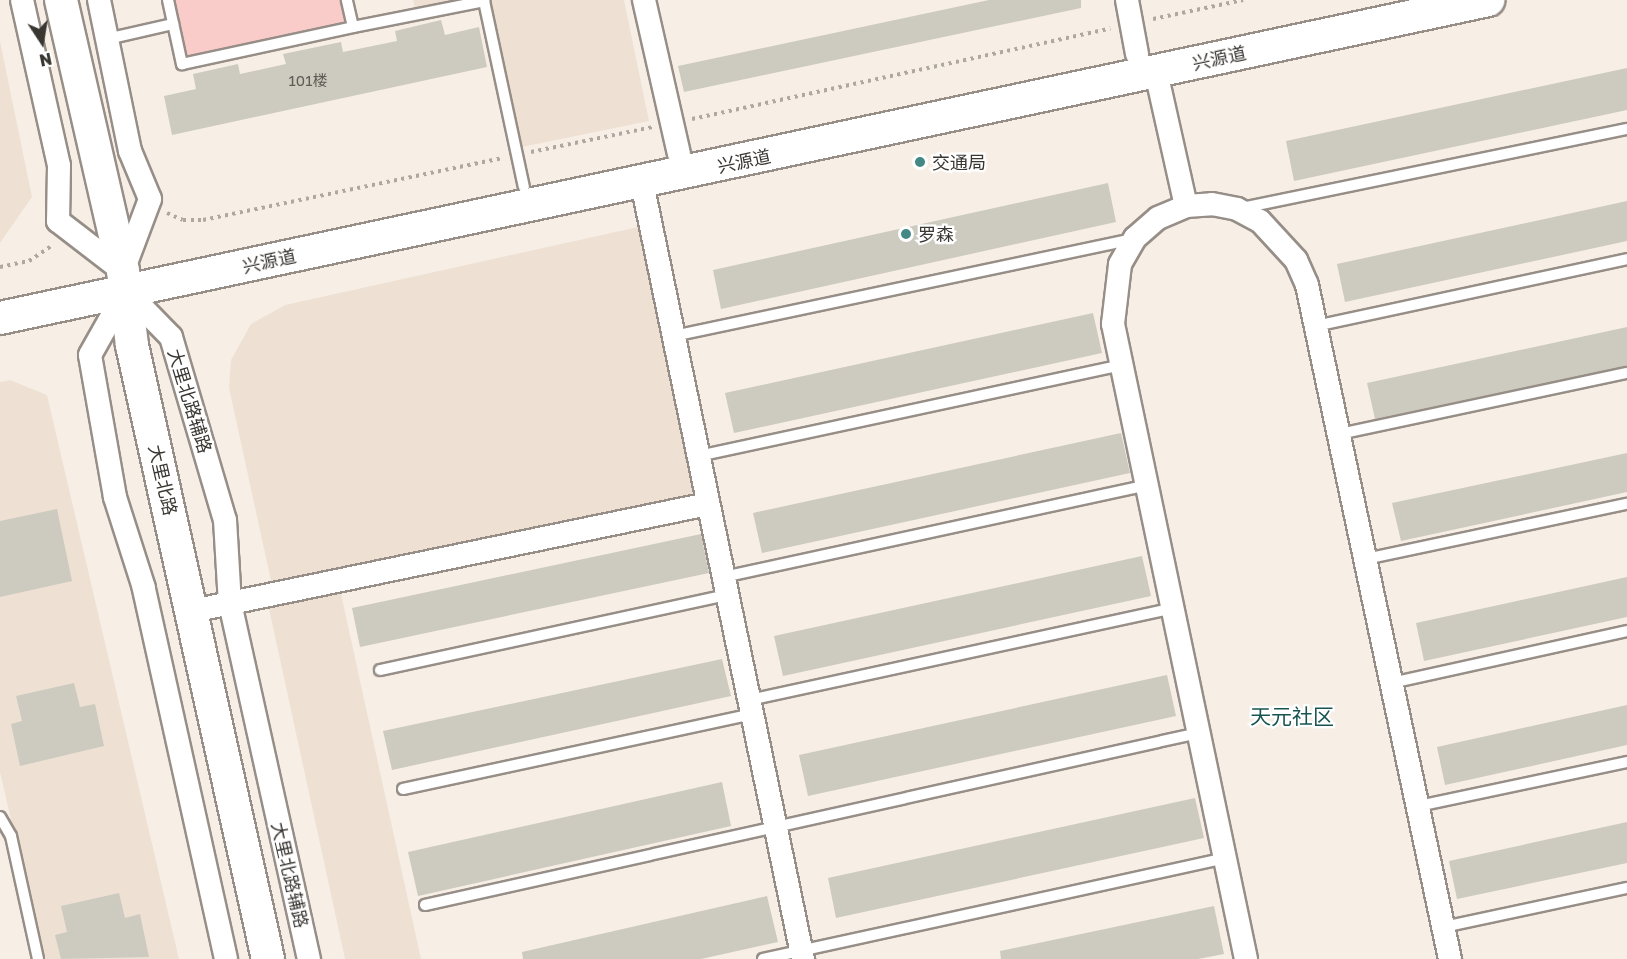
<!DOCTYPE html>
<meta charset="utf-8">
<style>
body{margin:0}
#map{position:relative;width:1627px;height:959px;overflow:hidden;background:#f7efe6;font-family:"Golos Text","Noto Sans SC",sans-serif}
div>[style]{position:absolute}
.built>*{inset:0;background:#eee1d3}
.green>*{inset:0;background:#f9cbc9}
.building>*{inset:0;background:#cdcac0}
.path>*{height:4px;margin-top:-2px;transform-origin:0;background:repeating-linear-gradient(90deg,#aea8a1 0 3px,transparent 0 7.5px)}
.roads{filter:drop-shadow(2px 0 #968e87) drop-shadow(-2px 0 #968e87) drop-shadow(0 2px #968e87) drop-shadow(0 -2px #968e87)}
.service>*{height:10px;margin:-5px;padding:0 5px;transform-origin:5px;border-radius:5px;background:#fff}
.minor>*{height:22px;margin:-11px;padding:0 11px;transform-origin:11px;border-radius:11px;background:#fff}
.secondary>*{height:32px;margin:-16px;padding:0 16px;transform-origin:16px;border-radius:16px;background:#fff}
.dots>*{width:16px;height:16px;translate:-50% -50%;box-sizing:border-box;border:3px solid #fff;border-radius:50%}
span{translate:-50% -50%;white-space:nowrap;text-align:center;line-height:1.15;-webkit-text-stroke:4.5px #fff;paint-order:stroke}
.number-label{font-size:15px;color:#5f5c56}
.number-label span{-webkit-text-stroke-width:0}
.street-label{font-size:18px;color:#3a3733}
.poi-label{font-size:18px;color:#3a3733}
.left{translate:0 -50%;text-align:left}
.quarter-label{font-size:21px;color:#185450}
.north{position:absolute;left:12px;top:12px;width:60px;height:60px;-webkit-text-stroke:4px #fff;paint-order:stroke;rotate:168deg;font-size:16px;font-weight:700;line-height:24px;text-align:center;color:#3a3733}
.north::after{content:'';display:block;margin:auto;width:21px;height:27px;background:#3a3733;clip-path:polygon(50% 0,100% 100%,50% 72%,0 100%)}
</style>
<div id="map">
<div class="built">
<i style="clip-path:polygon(413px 0,459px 0,415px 9px)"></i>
<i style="clip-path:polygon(491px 0,624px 0,649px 121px,522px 147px)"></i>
<i style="clip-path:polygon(0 41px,32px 197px,0 243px)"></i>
<i style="clip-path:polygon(638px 227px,697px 496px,338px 580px,421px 959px,345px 959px,266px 595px,273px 590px,229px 388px,231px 360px,251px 324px,285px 305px)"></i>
<i style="clip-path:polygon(10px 380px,47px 395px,179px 959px,43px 959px,0 772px,0 382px)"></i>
</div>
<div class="green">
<i style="clip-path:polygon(172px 0,342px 0,348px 24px,185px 59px)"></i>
</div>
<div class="building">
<i style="clip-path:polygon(989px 0,1081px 0,1081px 8px,684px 92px,678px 66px)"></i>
<i style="clip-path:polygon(441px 20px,445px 35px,479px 27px,487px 67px,172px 135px,164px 96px,196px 89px,193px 74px,238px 64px,240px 74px,286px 64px,283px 54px,341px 42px,343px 52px,397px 41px,395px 31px)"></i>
<i style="clip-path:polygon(1627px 68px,1627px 110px,1294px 181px,1286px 141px)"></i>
<i style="clip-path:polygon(1108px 183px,1116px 222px,721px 309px,713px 270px)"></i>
<i style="clip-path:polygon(1627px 201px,1627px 241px,1345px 302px,1337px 264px)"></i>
<i style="clip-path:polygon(1093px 313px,1102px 353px,734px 433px,725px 393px)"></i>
<i style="clip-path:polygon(1627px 327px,1627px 366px,1375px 419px,1367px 383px)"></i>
<i style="clip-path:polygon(1121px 433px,1130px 473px,762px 553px,753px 513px)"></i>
<i style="clip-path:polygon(1627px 453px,1627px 492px,1401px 541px,1392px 503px)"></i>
<i style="clip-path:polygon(57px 509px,72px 581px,0 597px,0 521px)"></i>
<i style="clip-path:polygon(701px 534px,709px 573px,360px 647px,352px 608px)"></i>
<i style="clip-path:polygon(1142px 556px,1151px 596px,783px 676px,774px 636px)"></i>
<i style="clip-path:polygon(1627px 577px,1627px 617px,1424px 661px,1416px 623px)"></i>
<i style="clip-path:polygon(722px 659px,731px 696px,392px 770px,383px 731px)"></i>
<i style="clip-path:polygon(1167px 675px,1176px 716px,808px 796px,799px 755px)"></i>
<i style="clip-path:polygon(74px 683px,80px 707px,95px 704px,104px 746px,20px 766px,11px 724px,22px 721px,16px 696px)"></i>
<i style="clip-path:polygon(1627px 705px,1627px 745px,1445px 785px,1437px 747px)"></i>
<i style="clip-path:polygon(722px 782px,731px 826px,418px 896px,408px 852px)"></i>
<i style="clip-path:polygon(1195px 798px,1204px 838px,836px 918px,828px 878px)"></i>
<i style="clip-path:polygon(1627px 822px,1627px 863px,1457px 899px,1449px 861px)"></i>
<i style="clip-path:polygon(119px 893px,125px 918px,140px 914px,149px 957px,61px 959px,55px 935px,67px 932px,61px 906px)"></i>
<i style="clip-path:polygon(767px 896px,778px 942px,701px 959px,523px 959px,522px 952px)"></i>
<i style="clip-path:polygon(1214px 906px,1224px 954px,1198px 959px,1001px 959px,1000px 951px)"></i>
</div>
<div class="path">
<i style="left:1153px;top:19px;width:92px;rotate:-11.9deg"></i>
<i style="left:692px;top:119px;width:428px;rotate:-12.2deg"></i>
<i style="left:531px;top:152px;width:125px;rotate:-11.6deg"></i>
<i style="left:167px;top:213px;width:17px;rotate:24deg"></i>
<i style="left:183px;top:220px;width:20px"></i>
<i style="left:203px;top:220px;width:306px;rotate:-11.7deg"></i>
<i style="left:0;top:267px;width:30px;rotate:-12deg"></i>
<i style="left:29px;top:261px;width:29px;rotate:-34deg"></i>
</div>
<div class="roads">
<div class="service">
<i style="left:168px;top:0;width:66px;rotate:77.7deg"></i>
<i style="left:182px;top:64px;width:175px;rotate:-12.2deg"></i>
<i style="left:353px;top:27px;width:28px;rotate:-103deg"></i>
<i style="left:353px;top:27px;width:134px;rotate:-11.2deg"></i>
<i style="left:484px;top:1px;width:190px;rotate:77.9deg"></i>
<i style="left:107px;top:39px;width:68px;rotate:-12.8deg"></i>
<i style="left:1242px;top:208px;width:393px;rotate:-11.6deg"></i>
<i style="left:1315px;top:326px;width:319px;rotate:-12.1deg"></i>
<i style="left:673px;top:336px;width:469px;rotate:-11.9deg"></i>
<i style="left:1339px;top:434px;width:294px;rotate:-12deg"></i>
<i style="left:698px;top:456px;width:434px;rotate:-12.1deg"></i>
<i style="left:1365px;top:559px;width:268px;rotate:-11.9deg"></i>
<i style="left:723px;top:577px;width:434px;rotate:-12.2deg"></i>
<i style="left:380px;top:670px;width:355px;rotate:-12.2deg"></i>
<i style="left:1391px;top:683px;width:242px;rotate:-12.4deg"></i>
<i style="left:749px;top:700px;width:434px;rotate:-12.2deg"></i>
<i style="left:403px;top:789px;width:357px;rotate:-12.1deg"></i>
<i style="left:1418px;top:806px;width:214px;rotate:-11.9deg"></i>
<i style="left:0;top:817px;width:22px;rotate:60deg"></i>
<i style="left:11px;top:836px;width:126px;rotate:77.6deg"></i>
<i style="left:425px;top:905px;width:792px;rotate:-12.54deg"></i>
<i style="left:1443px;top:927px;width:188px;rotate:-12deg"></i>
<i style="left:763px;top:959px;width:473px;rotate:-12.3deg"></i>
</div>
<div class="minor">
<i style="left:22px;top:0;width:170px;rotate:77.4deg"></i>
<i style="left:59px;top:166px;width:55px;rotate:91deg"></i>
<i style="left:58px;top:221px;width:82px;rotate:37.6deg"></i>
<i style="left:123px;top:271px;width:77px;rotate:-69.4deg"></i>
<i style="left:150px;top:199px;width:52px;rotate:-112.6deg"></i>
<i style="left:130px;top:151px;width:154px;rotate:-101.6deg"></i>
<i style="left:644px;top:0;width:158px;rotate:77.2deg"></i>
<i style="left:1127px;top:0;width:55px;rotate:79.5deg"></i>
<i style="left:1156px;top:72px;width:137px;rotate:77.4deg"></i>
<i style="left:642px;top:183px;width:793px;rotate:78.28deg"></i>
<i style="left:192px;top:611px;width:527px;rotate:-11.72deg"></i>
<i style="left:226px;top:959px;width:380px;rotate:-102.5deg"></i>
<i style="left:144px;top:588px;width:96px;rotate:-107.7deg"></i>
<i style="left:115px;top:497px;width:144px;rotate:-100deg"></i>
<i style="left:90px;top:355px;width:73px;rotate:-60.6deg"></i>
<i style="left:126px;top:291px;width:64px;rotate:45.6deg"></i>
<i style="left:171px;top:337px;width:191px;rotate:73.6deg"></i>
<i style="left:225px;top:520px;width:83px;rotate:86.6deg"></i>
<i style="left:230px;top:603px;width:365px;rotate:77.5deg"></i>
<i style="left:1246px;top:959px;width:649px;rotate:-101.83deg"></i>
<i style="left:1113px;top:324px;width:60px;rotate:-83.3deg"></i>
<i style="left:1120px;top:264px;width:30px;rotate:-60deg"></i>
<i style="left:1135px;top:238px;width:30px;rotate:-41deg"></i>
<i style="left:1158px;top:218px;width:30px;rotate:-23deg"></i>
<i style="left:1186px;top:206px;width:26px;rotate:-4deg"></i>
<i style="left:1212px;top:204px;width:25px;rotate:11deg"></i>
<i style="left:1237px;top:209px;width:26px;rotate:28deg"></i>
<i style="left:1260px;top:221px;width:53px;rotate:47.3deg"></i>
<i style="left:1296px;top:260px;width:27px;rotate:66deg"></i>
<i style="left:1307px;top:285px;width:689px;rotate:78.02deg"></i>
</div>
<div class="secondary">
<i style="left:61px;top:0;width:278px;rotate:77.1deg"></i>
<i style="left:123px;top:271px;width:75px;rotate:83.1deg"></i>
<i style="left:132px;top:345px;width:629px;rotate:77.51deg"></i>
<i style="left:0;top:318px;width:1522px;rotate:-12.06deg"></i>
</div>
</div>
<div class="dots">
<i style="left:920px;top:162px;background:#428985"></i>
<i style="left:906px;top:234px;background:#428985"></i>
</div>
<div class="number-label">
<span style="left:308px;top:81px">101楼</span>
</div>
<div class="street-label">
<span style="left:1219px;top:58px;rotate:-12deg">兴源道</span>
<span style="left:744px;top:161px;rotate:-12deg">兴源道</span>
<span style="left:269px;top:261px;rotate:-12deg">兴源道</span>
<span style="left:190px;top:401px;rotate:73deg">大里北路辅路</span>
<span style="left:163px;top:480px;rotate:77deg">大里北路</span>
<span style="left:290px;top:875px;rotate:77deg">大里北路辅路</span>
</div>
<div class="poi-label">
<span class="left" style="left:932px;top:162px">交通局</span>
<span class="left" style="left:918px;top:234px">罗森</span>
</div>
<div class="quarter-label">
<span style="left:1292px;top:716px">天元社区</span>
</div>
<div class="north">N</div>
</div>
